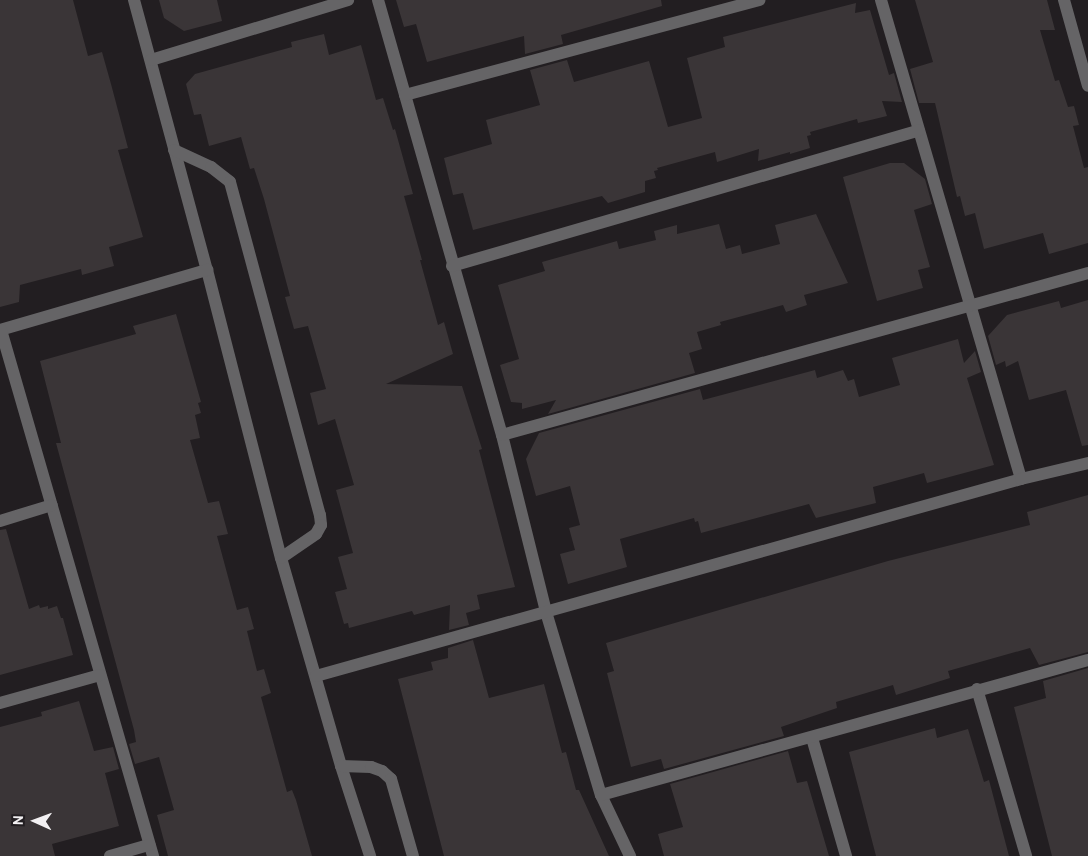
<!DOCTYPE html>
<style>
body{margin:0}
#map{position:relative;width:1088px;height:856px;overflow:hidden;background:#221e21;font-family:Overpass,sans-serif}
div>[style]{position:absolute}
.building>*{inset:0;background:#3a3537}
.minor>*{height:12px;margin:-6px;padding:0 6px;transform-origin:6px;border-radius:6px;background:#656466}
span{translate:-50% -50%;white-space:nowrap;text-align:center;line-height:1.15;-webkit-text-stroke:4px #221e21;paint-order:stroke}
.north{position:absolute;left:10px;top:796px;width:50px;height:50px;-webkit-text-stroke:4px #221e21;paint-order:stroke;rotate:272deg;font-size:14px;font-weight:700;line-height:20px;text-align:center;color:#f2f0f2}
.north::after{content:'';display:block;margin:auto;width:18px;height:22px;background:#f2f0f2;clip-path:polygon(50% 0,100% 100%,50% 72%,0 100%)}
</style>
<div id="map">
<div class="building">
<i style="clip-path:polygon(0 0,73px 0,88px 56px,102px 52px,111px 84px,128px 148px,118px 150px,143px 237px,109px 247px,114px 266px,82px 275px,81px 269px,20px 285px,19px 302px,0 307px)"></i>
<i style="clip-path:polygon(159px 0,217px 0,222px 21px,184px 31px,164px 18px)"></i>
<i style="clip-path:polygon(396px 0,661px 0,662px 6px,561px 35px,563px 44px,525px 54px,524px 36px,427px 62px,416px 24px,404px 27px)"></i>
<i style="clip-path:polygon(915px 0,1047px 0,1055px 30px,1040px 30px,1055px 81px,1059px 80px,1068px 107px,1074px 106px,1079px 125px,1073px 126px,1084px 168px,1088px 167px,1088px 243px,1049px 254px,1043px 233px,984px 249px,975px 213px,965px 216px,960px 196px,957px 197px,935px 103px,919px 103px,910px 69px,933px 62px)"></i>
<i style="clip-path:polygon(856px 3px,855px 13px,870px 10px,889px 75px,894px 73px,902px 102px,882px 101px,887px 116px,858px 123px,857px 119px,810px 132px,811px 135px,807px 136px,810px 148px,790px 154px,790px 152px,758px 161px,759px 149px,717px 162px,715px 152px,657px 168px,658px 170px,654px 171px,656px 178px,645px 181px,645px 192px,608px 203px,602px 196px,473px 230px,463px 193px,453px 195px,444px 158px,492px 144px,486px 120px,540px 105px,530px 70px,567px 60px,574px 82px,649px 61px,668px 127px,702px 118px,687px 58px,725px 47px,723px 37px)"></i>
<i style="clip-path:polygon(324px 34px,329px 55px,361px 45px,376px 100px,383px 98px,393px 130px,395px 129px,413px 194px,404px 196px,422px 260px,420px 260px,438px 325px,444px 322px,453px 354px,386px 384px,462px 386px,482px 449px,479px 450px,515px 587px,477px 595px,480px 609px,466px 613px,469px 625px,449px 630px,450px 605px,414px 615px,412px 611px,349px 628px,348px 623px,344px 624px,335px 592px,347px 589px,338px 557px,353px 553px,336px 490px,354px 485px,335px 419px,318px 425px,310px 393px,326px 389px,308px 326px,294px 329px,285px 297px,290px 296px,264px 199px,254px 168px,250px 169px,241px 137px,209px 146px,201px 114px,194px 115px,186px 84px,195px 74px,292px 47px,291px 42px)"></i>
<i style="clip-path:polygon(890px 163px,904px 163px,925px 179px,932px 204px,914px 210px,930px 267px,918px 270px,923px 288px,877px 301px,843px 177px)"></i>
<i style="clip-path:polygon(816px 214px,848px 283px,804px 295px,807px 305px,786px 312px,783px 305px,720px 322px,721px 325px,697px 332px,702px 349px,689px 353px,695px 373px,548px 414px,556px 400px,522px 409px,522px 403px,511px 402px,500px 365px,519px 359px,498px 285px,545px 271px,542px 262px,617px 241px,619px 249px,656px 240px,654px 231px,677px 225px,677px 234px,719px 224px,726px 249px,740px 245px,742px 254px,780px 244px,775px 225px)"></i>
<i style="clip-path:polygon(1088px 300px,1088px 445px,1082px 446px,1066px 390px,1029px 400px,1018px 361px,1006px 367px,1005px 361px,996px 365px,988px 336px,1007px 315px,1059px 301px,1061px 308px)"></i>
<i style="clip-path:polygon(176px 314px,201px 402px,198px 403px,201px 413px,195px 415px,200px 438px,190px 440px,208px 503px,219px 501px,228px 534px,217px 536px,237px 610px,248px 607px,254px 629px,247px 631px,257px 671px,264px 669px,271px 693px,261px 697px,287px 792px,292px 790px,296px 800px,312px 856px,168px 856px,157px 815px,174px 810px,159px 757px,135px 764px,129px 744px,136px 742px,134px 730px,56px 443px,61px 443px,40px 361px,136px 334px,133px 326px)"></i>
<i style="clip-path:polygon(958px 339px,964px 363px,975px 351px,981px 372px,967px 378px,994px 465px,927px 483px,924px 473px,873px 487px,876px 503px,816px 518px,809px 504px,701px 533px,698px 521px,695px 522px,694px 518px,620px 539px,627px 567px,568px 584px,560px 554px,575px 550px,569px 528px,580px 525px,570px 486px,536px 496px,526px 459px,539px 433px,700px 389px,703px 400px,815px 370px,817px 378px,843px 370px,848px 381px,854px 379px,859px 397px,900px 385px,892px 358px)"></i>
<i style="clip-path:polygon(1088px 495px,1088px 652px,1039px 665px,1030px 648px,948px 671px,950px 678px,896px 695px,893px 685px,836px 702px,837px 708px,781px 727px,784px 736px,664px 769px,661px 759px,631px 767px,607px 673px,614px 671px,606px 643px,888px 561px,1030px 525px,1027px 512px)"></i>
<i style="clip-path:polygon(6px 529px,29px 609px,39px 605px,40px 608px,48px 606px,48px 609px,57px 606px,61px 618px,63px 618px,73px 655px,0 675px,0 530px)"></i>
<i style="clip-path:polygon(473px 640px,489px 698px,544px 684px,562px 753px,566px 752px,576px 790px,579px 790px,609px 856px,444px 856px,398px 679px,433px 670px,431px 662px,448px 658px,448px 648px)"></i>
<i style="clip-path:polygon(1088px 668px,1088px 856px,1052px 856px,1014px 707px,1046px 698px,1043px 681px)"></i>
<i style="clip-path:polygon(79px 701px,94px 751px,113px 747px,119px 769px,105px 773px,119px 826px,52px 844px,55px 856px,0 856px,0 727px,42px 716px,41px 712px)"></i>
<i style="clip-path:polygon(935px 728px,937px 738px,968px 729px,984px 782px,989px 780px,1009px 856px,876px 856px,849px 752px)"></i>
<i style="clip-path:polygon(788px 751px,797px 783px,807px 781px,829px 856px,664px 856px,658px 834px,683px 827px,670px 784px)"></i>
</div>
<div class="minor">
<i style="left:134px;top:0;width:280px;rotate:74.9deg"></i>
<i style="left:207px;top:270px;width:297px;rotate:75.6deg"></i>
<i style="left:281px;top:558px;width:216px;rotate:73.9deg"></i>
<i style="left:341px;top:766px;width:95px;rotate:72.1deg"></i>
<i style="left:378px;top:0;width:452px;rotate:74.1deg"></i>
<i style="left:502px;top:435px;width:182px;rotate:76deg"></i>
<i style="left:546px;top:612px;width:191px;rotate:73.3deg"></i>
<i style="left:601px;top:795px;width:68px;rotate:64.6deg"></i>
<i style="left:881px;top:0;width:499px;rotate:73.7deg"></i>
<i style="left:1064px;top:0;width:89px;rotate:74.4deg"></i>
<i style="left:151px;top:60px;width:206px;rotate:-16.9deg"></i>
<i style="left:405px;top:95px;width:367px;rotate:-15deg"></i>
<i style="left:174px;top:150px;width:41px;rotate:24.7deg"></i>
<i style="left:211px;top:167px;width:24px;rotate:38deg"></i>
<i style="left:230px;top:182px;width:345px;rotate:74.9deg"></i>
<i style="left:320px;top:515px;width:10px;rotate:84deg"></i>
<i style="left:321px;top:525px;width:10px;rotate:119deg"></i>
<i style="left:316px;top:534px;width:42px;rotate:145.6deg"></i>
<i style="left:452px;top:266px;width:486px;rotate:-16.2deg"></i>
<i style="left:0;top:330px;width:216px;rotate:-16.2deg"></i>
<i style="left:1px;top:330px;width:548px;rotate:73.88deg"></i>
<i style="left:502px;top:435px;width:608px;rotate:-15.45deg"></i>
<i style="left:0;top:521px;width:54px;rotate:-17.1deg"></i>
<i style="left:316px;top:676px;width:732px;rotate:-15.61deg"></i>
<i style="left:1021px;top:479px;width:69px;rotate:-13.4deg"></i>
<i style="left:977px;top:689px;width:174px;rotate:73.6deg"></i>
<i style="left:0;top:703px;width:104px;rotate:-15.6deg"></i>
<i style="left:812px;top:738px;width:123px;rotate:73.9deg"></i>
<i style="left:341px;top:766px;width:30px;rotate:2deg"></i>
<i style="left:371px;top:767px;width:12px;rotate:20deg"></i>
<i style="left:382px;top:771px;width:12px;rotate:42deg"></i>
<i style="left:391px;top:779px;width:80px;rotate:74.1deg"></i>
<i style="left:601px;top:795px;width:505px;rotate:-15.49deg"></i>
<i style="left:110px;top:856px;width:41px;rotate:-15.8deg"></i>
</div>
<div class="north">N</div>
</div>
